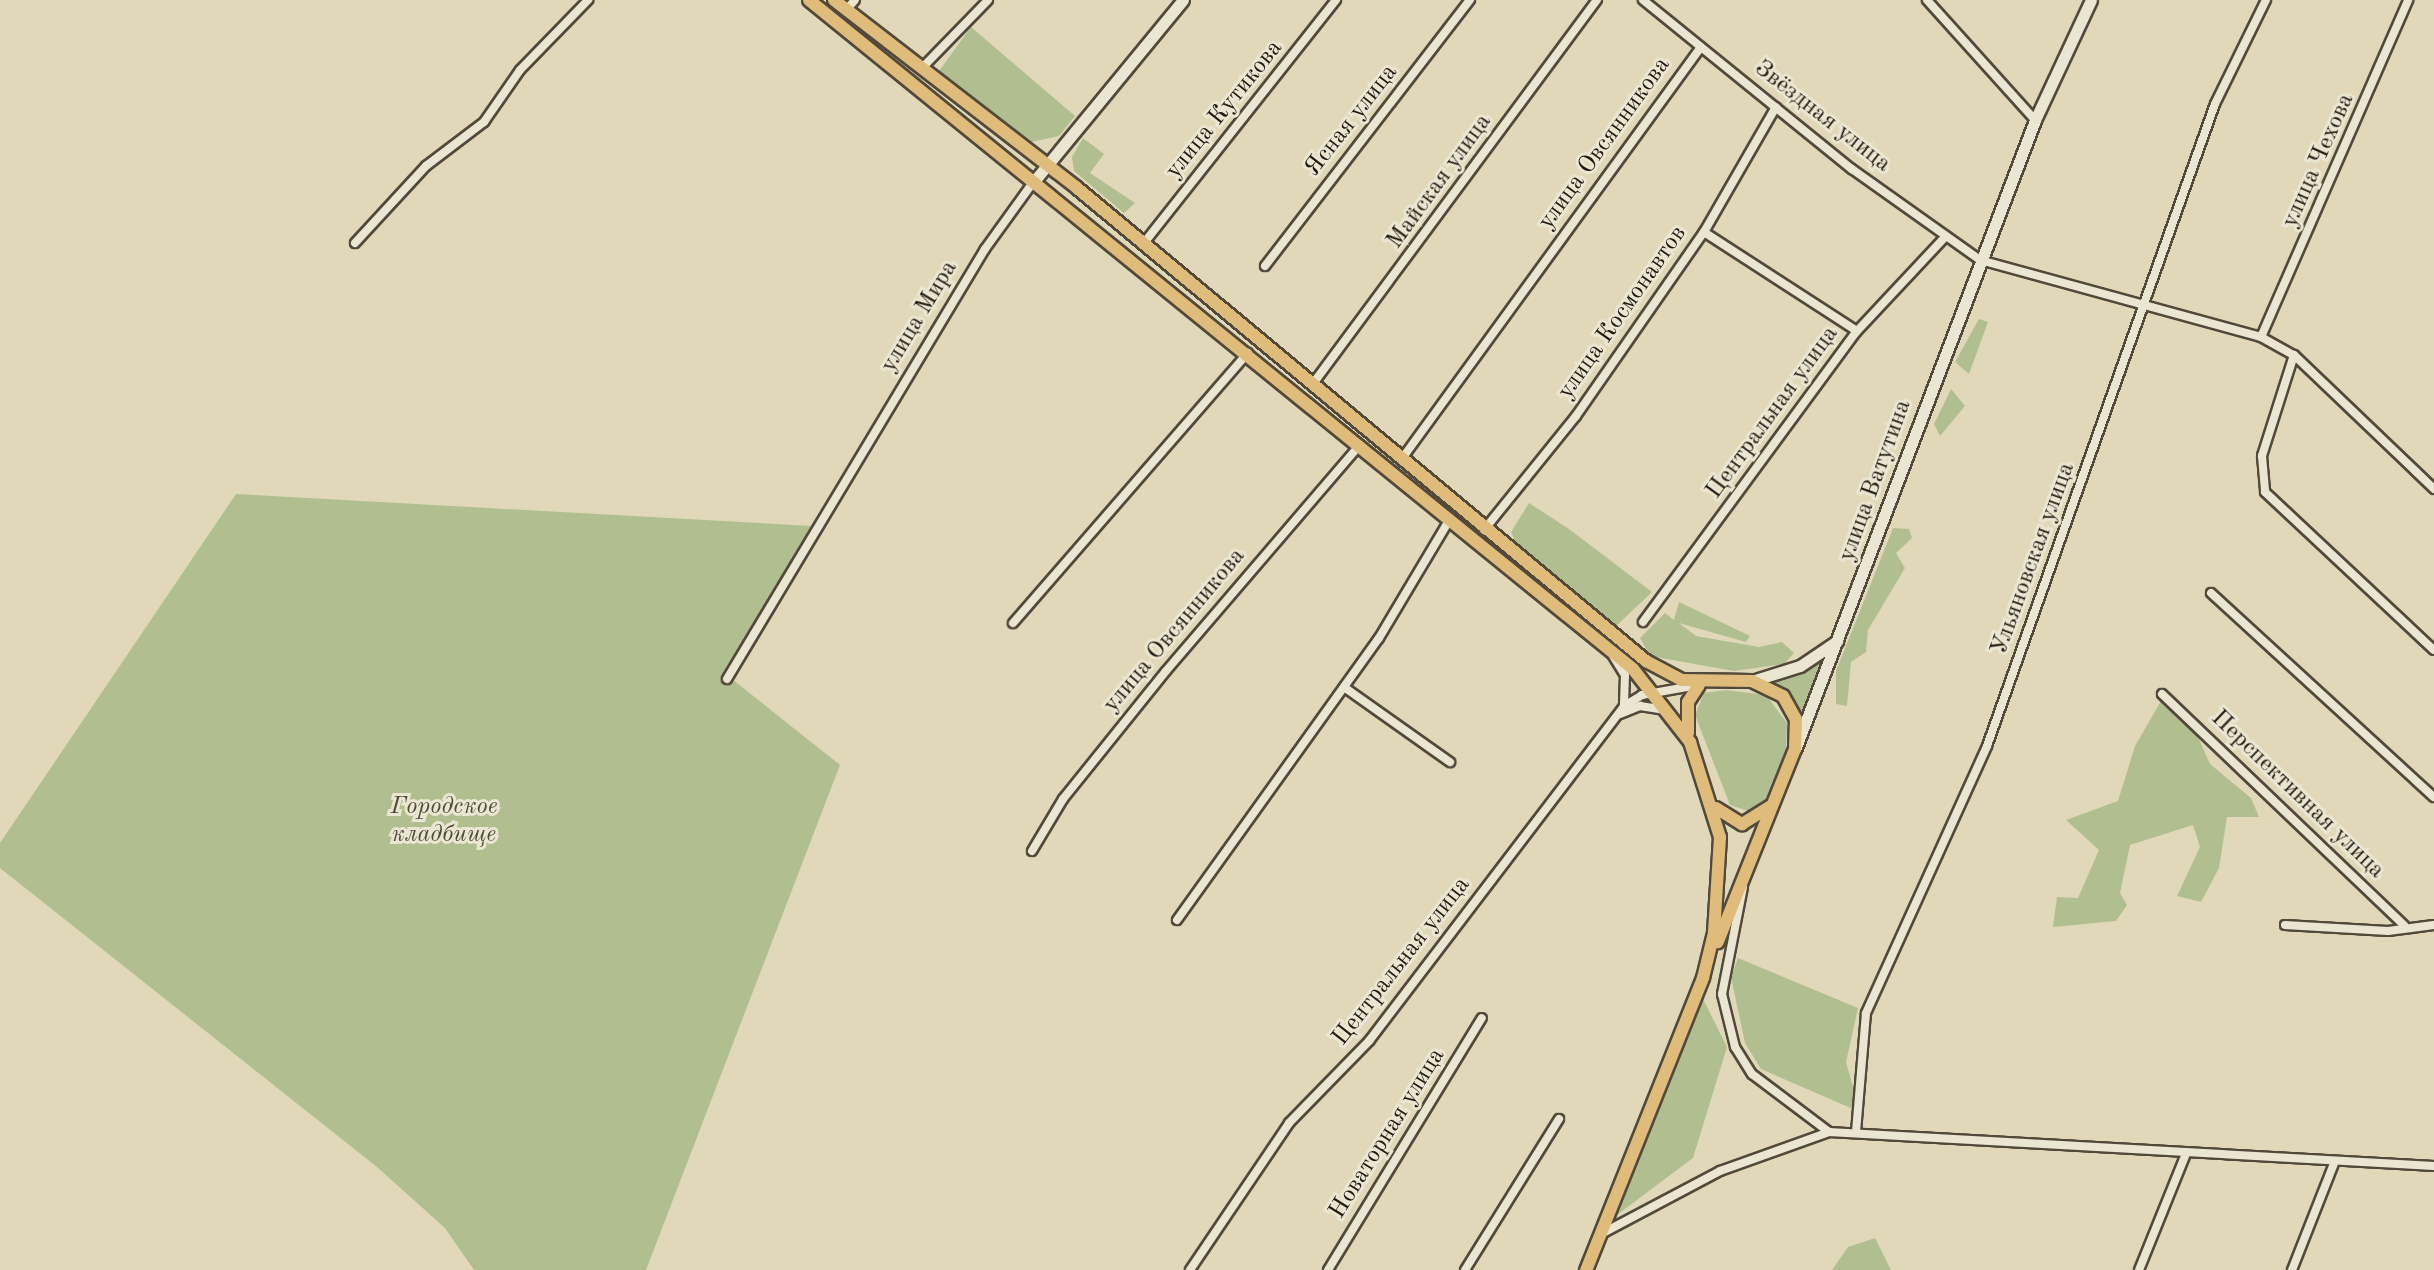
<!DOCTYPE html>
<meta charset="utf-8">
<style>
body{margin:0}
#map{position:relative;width:2434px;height:1270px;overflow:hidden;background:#e0d8b9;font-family:"Old Standard TT",serif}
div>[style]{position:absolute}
.green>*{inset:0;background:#b1bf90}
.roads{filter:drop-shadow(2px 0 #52493a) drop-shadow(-2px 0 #52493a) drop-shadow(0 2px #52493a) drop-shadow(0 -2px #52493a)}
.minor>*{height:8px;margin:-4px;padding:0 4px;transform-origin:4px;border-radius:4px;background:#ebe6d2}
.secondary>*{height:11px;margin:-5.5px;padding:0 5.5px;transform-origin:5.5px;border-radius:5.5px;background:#ebe6d2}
.primary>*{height:12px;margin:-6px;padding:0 6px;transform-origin:6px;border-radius:6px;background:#e0bc7c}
span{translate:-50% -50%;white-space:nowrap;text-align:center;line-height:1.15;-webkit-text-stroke:6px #ebe6d2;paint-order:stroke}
.street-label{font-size:24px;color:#231910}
.park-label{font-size:24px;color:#4e4b36;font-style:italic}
</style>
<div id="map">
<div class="green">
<i style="clip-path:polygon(971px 27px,1075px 116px,1059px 136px,1027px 143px,939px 71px)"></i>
<i style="clip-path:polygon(1083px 138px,1104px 154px,1090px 173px,1135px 203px,1124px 213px,1074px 171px,1072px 157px)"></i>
<i style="clip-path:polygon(1979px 319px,1988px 322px,1969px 374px,1955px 362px)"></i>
<i style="clip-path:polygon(1951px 389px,1965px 406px,1940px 436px,1934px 424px)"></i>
<i style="clip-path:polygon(236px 494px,813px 526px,723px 672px,840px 765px,646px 1270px,474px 1270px,445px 1228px,377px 1167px,0 868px,0 843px)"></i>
<i style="clip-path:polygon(1529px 503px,1569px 529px,1652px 592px,1614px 628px,1516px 543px,1511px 532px)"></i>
<i style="clip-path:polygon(1893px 528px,1909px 529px,1912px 538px,1896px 553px,1905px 568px,1868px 630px,1866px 652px,1851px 662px,1847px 706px,1836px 704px,1836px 671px)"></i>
<i style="clip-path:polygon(1679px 602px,1750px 636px,1746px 642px,1679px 623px,1696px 636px,1759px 647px,1782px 642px,1794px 653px,1784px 664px,1734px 671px,1650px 656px,1640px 638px,1665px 613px,1674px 620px)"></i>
<i style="clip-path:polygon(1827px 657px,1803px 719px,1792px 694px,1770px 681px)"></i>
<i style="clip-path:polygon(1726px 690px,1766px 695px,1787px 723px,1786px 749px,1768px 798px,1754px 813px,1730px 805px,1695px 715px,1704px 693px)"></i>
<i style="clip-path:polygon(2161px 701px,2198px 737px,2210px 764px,2251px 798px,2259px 817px,2227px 817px,2219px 868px,2201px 902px,2177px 896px,2200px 847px,2193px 825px,2130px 845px,2120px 893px,2127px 905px,2116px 921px,2053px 927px,2057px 897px,2078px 898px,2099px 850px,2066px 820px,2118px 801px,2135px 746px)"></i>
<i style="clip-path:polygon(1738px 958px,1858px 1008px,1846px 1062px,1860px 1112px,1761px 1069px,1745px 1043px,1731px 977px)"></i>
<i style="clip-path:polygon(1702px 997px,1727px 1047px,1693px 1158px,1617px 1215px)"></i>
<i style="clip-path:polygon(1875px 1238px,1891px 1270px,1832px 1270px,1848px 1247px)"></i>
</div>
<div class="roads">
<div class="minor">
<i style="left:1643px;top:0;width:269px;rotate:39deg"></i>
<i style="left:1852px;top:169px;width:157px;rotate:35.4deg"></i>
<i style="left:1980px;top:260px;width:291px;rotate:15.3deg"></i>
<i style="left:2261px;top:337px;width:38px;rotate:29deg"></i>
<i style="left:2294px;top:355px;width:194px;rotate:43.7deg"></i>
<i style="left:1927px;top:0;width:161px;rotate:48deg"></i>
<i style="left:846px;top:10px;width:13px;rotate:-48deg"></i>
<i style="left:921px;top:69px;width:96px;rotate:-45.8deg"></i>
<i style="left:1704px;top:232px;width:182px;rotate:32.9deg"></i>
<i style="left:355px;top:243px;width:105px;rotate:-47.3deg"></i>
<i style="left:426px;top:166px;width:73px;rotate:-37.2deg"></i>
<i style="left:484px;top:122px;width:63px;rotate:-55.3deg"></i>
<i style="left:520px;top:70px;width:98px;rotate:-45.8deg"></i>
<i style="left:1144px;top:243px;width:310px;rotate:-51.7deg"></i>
<i style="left:1265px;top:266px;width:336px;rotate:-52.4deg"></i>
<i style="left:2261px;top:337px;width:368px;rotate:-66.4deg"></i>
<i style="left:2294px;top:355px;width:106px;rotate:107.6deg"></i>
<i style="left:2262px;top:456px;width:36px;rotate:85deg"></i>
<i style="left:2265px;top:492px;width:231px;rotate:43.1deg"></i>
<i style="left:1312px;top:385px;width:479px;rotate:-53.5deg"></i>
<i style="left:1401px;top:460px;width:510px;rotate:-54.01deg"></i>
<i style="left:1484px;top:530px;width:146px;rotate:-51.1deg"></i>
<i style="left:1576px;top:416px;width:224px;rotate:-55.2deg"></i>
<i style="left:1704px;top:232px;width:144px;rotate:-60.1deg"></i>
<i style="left:2211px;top:593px;width:302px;rotate:42.5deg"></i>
<i style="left:1643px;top:622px;width:361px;rotate:-53.7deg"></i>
<i style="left:1857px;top:331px;width:130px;rotate:-46.9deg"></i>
<i style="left:1013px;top:623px;width:358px;rotate:-49deg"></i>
<i style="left:1613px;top:656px;width:22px;rotate:58deg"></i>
<i style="left:1625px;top:675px;width:31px;rotate:92deg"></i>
<i style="left:727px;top:679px;width:501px;rotate:-59.04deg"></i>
<i style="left:985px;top:249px;width:84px;rotate:-54.2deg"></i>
<i style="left:1344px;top:687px;width:130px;rotate:35.3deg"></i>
<i style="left:2162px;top:694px;width:335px;rotate:43.7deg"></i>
<i style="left:1620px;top:714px;width:22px;rotate:-22deg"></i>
<i style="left:1640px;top:706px;width:24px;rotate:9deg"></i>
<i style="left:1032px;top:851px;width:61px;rotate:-59.2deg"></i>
<i style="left:1063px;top:799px;width:164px;rotate:-51.2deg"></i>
<i style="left:1166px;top:671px;width:298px;rotate:-49.4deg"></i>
<i style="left:1743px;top:887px;width:109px;rotate:101.1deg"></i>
<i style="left:1722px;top:994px;width:55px;rotate:76.2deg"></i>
<i style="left:1735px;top:1047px;width:32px;rotate:58deg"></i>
<i style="left:1752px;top:1074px;width:96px;rotate:37deg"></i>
<i style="left:1177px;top:920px;width:347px;rotate:-54.4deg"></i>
<i style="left:1379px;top:638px;width:139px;rotate:-59.2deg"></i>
<i style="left:2285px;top:925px;width:103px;rotate:3.3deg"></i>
<i style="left:2388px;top:931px;width:46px;rotate:-7.4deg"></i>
<i style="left:1856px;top:1132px;width:119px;rotate:-85.2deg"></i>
<i style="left:1866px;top:1013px;width:293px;rotate:-65.6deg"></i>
<i style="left:1987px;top:746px;width:681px;rotate:-70.45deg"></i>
<i style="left:2215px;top:104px;width:116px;rotate:-63.9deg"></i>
<i style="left:1601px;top:1234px;width:135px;rotate:-27.9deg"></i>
<i style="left:1720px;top:1171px;width:116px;rotate:-19.7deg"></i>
<i style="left:1829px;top:1132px;width:606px;rotate:3.22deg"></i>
<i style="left:1190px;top:1270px;width:177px;rotate:-56deg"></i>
<i style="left:1289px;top:1123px;width:115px;rotate:-45.7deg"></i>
<i style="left:1369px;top:1041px;width:421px;rotate:-52.7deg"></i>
<i style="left:1624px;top:706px;width:21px;rotate:-31deg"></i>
<i style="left:1642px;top:695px;width:57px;rotate:-10.1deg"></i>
<i style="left:1328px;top:1270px;width:295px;rotate:-58.6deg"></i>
<i style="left:1465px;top:1270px;width:178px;rotate:-58.1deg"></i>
<i style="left:2139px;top:1270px;width:123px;rotate:-68deg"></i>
<i style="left:2292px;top:1270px;width:117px;rotate:-68.5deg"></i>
</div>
<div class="secondary">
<i style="left:1035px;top:180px;width:233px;rotate:-50.6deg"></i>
<i style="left:1752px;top:681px;width:50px;rotate:-17.4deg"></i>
<i style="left:1800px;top:666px;width:45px;rotate:-34deg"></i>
<i style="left:1796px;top:747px;width:671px;rotate:-69.13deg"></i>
<i style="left:2035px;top:120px;width:132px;rotate:-65deg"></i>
</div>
<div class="primary">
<i style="left:809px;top:0;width:1061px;rotate:39.07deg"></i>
<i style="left:1633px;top:669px;width:93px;rotate:52deg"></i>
<i style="left:1690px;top:742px;width:100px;rotate:72.5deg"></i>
<i style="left:1720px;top:837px;width:96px;rotate:93.6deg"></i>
<i style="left:1714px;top:933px;width:46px;rotate:103.7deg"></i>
<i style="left:1703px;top:978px;width:315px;rotate:111.8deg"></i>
<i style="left:834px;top:0;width:307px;rotate:37.7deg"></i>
<i style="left:1077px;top:188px;width:740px;rotate:39.74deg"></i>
<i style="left:1646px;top:661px;width:40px;rotate:28deg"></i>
<i style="left:1681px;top:680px;width:71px;rotate:0.8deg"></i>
<i style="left:1752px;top:681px;width:34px;rotate:26deg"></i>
<i style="left:1783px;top:696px;width:26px;rotate:61deg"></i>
<i style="left:1796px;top:719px;width:30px;rotate:92deg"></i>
<i style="left:1795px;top:749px;width:208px;rotate:111.8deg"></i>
<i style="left:1688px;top:733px;width:31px;rotate:-90deg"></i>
<i style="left:1688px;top:702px;width:20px;rotate:-57deg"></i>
<i style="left:1716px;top:808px;width:31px;rotate:32deg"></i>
<i style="left:1742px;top:824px;width:32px;rotate:-32deg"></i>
</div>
</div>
<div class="street-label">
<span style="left:1225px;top:110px;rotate:-51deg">улица Кутикова</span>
<span style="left:1822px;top:117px;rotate:38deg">Звёздная улица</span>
<span style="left:1352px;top:121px;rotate:-52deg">Ясная улица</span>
<span style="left:1605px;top:144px;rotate:-54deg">улица Овсянникова</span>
<span style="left:2319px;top:161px;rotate:-66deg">улица Чехова</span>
<span style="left:1440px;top:182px;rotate:-54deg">Майская улица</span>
<span style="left:1623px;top:313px;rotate:-55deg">улица Космонавтов</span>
<span style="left:920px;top:317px;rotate:-59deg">улица Мира</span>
<span style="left:1773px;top:413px;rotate:-54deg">Центральная улица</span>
<span style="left:1876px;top:481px;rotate:-70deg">улица Ватутина</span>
<span style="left:2034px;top:559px;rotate:-70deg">Ульяновская улица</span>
<span style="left:1175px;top:631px;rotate:-50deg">улица Овсянникова</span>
<span style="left:2297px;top:795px;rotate:44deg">Перспективная улица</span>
<span style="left:1402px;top:962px;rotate:-52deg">Центральная улица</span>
<span style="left:1388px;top:1134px;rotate:-58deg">Новаторная улица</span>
</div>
<div class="park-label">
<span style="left:444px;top:822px">Городское<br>кладбище</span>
</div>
</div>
